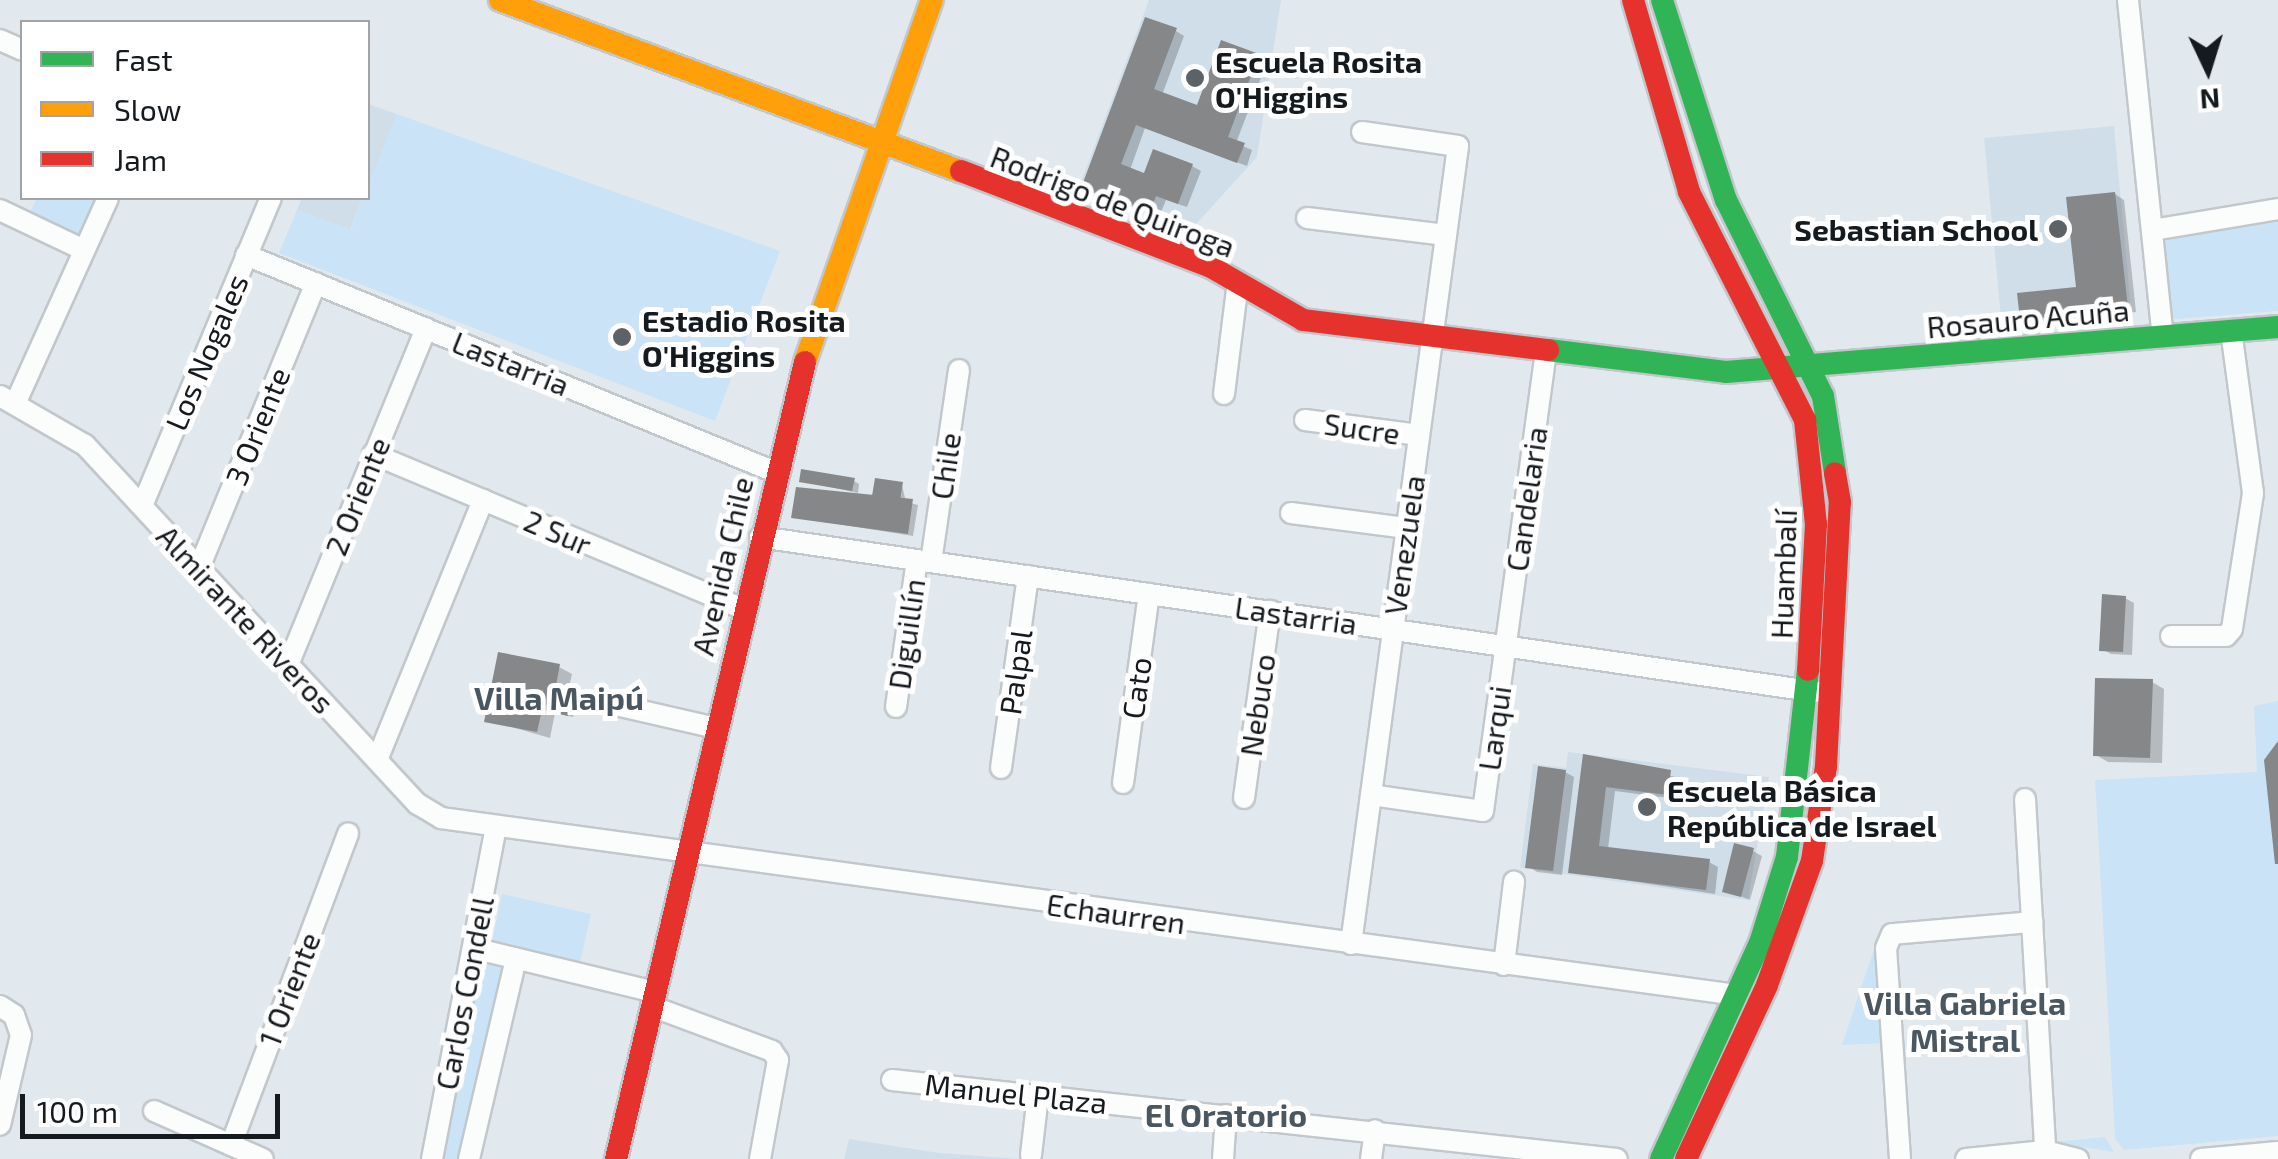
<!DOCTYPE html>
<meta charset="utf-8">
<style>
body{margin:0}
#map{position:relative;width:2278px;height:1159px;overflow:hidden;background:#e2e9ee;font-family:"Exo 2",sans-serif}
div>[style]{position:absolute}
.built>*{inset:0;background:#d0dee9}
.green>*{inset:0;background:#cae3f6}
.shadow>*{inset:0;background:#0003}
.building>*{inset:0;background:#868788}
.roads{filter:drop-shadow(2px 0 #c1c7cb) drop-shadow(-2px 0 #c1c7cb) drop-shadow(0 2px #c1c7cb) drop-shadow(0 -2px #c1c7cb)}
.street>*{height:20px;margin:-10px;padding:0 10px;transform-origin:10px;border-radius:10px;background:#fbfcfc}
.fast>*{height:22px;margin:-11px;padding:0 11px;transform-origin:11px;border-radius:11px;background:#30b455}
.slow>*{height:22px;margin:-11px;padding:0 11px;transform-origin:11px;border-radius:11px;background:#ff9f0a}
.jam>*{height:22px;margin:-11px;padding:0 11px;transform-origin:11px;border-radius:11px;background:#e5322d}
.dots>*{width:28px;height:28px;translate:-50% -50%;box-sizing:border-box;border:5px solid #fff;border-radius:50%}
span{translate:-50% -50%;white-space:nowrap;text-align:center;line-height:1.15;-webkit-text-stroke:10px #fff;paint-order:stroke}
.poi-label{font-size:30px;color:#151a1e;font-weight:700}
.left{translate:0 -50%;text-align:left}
.right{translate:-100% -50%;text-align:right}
.street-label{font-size:30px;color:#151a1e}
.neighbourhood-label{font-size:32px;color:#4b5760;font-weight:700}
.legend{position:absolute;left:20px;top:20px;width:350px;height:180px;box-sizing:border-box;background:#fff;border:2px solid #a1a3a5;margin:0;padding:12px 18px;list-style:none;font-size:30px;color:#151a1e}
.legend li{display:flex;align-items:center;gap:20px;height:50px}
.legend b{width:50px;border:2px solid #a1a3a5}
.north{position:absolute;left:2158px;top:20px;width:100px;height:100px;-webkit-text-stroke:8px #fff;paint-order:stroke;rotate:176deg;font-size:28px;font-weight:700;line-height:40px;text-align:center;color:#151a1e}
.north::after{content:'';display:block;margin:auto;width:35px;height:45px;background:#151a1e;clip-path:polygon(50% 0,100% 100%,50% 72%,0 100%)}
.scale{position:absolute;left:20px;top:1094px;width:260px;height:45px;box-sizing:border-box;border:5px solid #151a1e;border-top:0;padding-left:12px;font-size:30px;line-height:35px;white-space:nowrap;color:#151a1e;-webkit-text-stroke:8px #fff;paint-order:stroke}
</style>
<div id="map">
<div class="built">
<i style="clip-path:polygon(1149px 0,1281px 0,1257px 157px,1188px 233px,1077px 193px)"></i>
<i style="clip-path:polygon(368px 104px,397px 114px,368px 187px)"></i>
<i style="clip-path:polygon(2114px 126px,2132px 320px,2002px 328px,1984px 138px)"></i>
<i style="clip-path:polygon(302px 198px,363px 198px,350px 230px,297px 210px)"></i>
<i style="clip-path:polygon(1568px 752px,1769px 777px,1748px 900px,1520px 868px,1533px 764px,1566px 768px)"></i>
<i style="clip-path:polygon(849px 1139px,939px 1153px,1023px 1159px,844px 1159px)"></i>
</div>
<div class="green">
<i style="clip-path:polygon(397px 114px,780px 251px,715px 421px,279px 253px,297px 210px,351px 229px)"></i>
<i style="clip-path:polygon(37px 198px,96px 198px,77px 239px,28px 216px)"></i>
<i style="clip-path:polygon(2278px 219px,2278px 311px,2163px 320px,2154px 243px)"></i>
<i style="clip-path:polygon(2278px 701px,2278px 1136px,2124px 1150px,2115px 1139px,2095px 780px,2257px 772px,2254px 706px)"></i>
<i style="clip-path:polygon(502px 894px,591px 914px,579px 967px,491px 946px)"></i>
<i style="clip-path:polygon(1878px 937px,1884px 1043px,1842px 1045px)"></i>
<i style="clip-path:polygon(479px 961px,506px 966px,466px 1159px,443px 1159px)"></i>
<i style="clip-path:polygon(2105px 1137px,2114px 1152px,2053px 1142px)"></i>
</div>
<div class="shadow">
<i style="clip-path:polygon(1176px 31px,1184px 36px,1162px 95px,1198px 108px,1223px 43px,1267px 62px,1236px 143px,1252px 150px,1247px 166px,1145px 128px,1130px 170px,1146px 176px,1192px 166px,1201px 171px,1187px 207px,1166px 200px,1159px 217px,1093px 192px)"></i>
<i style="clip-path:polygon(2115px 194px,2124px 200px,2136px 312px,2032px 323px,2023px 318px,2078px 290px)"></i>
<i style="clip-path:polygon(802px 481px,854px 481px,859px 484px,858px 493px)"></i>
<i style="clip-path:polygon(902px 485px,906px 502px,918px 505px,913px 536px,794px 517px,876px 501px)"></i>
<i style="clip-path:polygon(2125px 598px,2134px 603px,2132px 655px,2111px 654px,2102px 649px)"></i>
<i style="clip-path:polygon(559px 667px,572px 674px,567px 696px,577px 700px,573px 717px,555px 713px,550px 738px,487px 720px)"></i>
<i style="clip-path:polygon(2152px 682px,2164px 689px,2162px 763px,2108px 762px,2096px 755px)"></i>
<i style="clip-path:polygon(1585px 757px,1680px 778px,1677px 799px,1615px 791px,1608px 849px,1709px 862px,1718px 867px,1715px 894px,1571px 872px)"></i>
<i style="clip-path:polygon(1565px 772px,1574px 777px,1562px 875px,1537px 872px,1528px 866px)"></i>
<i style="clip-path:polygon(1753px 851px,1762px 856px,1750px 900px,1725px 890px)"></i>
</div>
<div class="building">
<i style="clip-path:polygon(1145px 17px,1177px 28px,1154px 89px,1197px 105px,1221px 40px,1259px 54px,1228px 137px,1245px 143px,1237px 163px,1136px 125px,1121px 164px,1144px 173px,1153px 149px,1193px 164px,1178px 204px,1156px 196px,1150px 214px,1081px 188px)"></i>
<i style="clip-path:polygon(2115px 192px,2128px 308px,2020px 320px,2017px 293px,2076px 287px,2066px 197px)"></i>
<i style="clip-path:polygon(801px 469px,855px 478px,852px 491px,799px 482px)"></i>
<i style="clip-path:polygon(875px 478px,903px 482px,900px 500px,872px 496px)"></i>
<i style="clip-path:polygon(796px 487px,913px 499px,908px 534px,791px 518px)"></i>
<i style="clip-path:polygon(2102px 594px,2126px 596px,2123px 652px,2099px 651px)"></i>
<i style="clip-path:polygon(498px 652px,560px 664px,555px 691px,572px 694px,568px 716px,542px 710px,537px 732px,484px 722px)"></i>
<i style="clip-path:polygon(2095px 678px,2153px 679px,2150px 758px,2093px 756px)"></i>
<i style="clip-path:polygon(2278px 741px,2278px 864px,2275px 864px,2264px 760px)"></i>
<i style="clip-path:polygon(1583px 754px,1671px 770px,1668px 795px,1606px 787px,1599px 846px,1710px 859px,1706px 890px,1568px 873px)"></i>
<i style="clip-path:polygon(1538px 766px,1566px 770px,1553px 871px,1525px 868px)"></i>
<i style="clip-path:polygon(1734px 843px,1754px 848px,1741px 897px,1722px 892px)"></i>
</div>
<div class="roads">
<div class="street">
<i style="left:2128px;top:0;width:338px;rotate:84.1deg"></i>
<i style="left:0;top:40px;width:24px;rotate:24deg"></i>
<i style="left:0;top:210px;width:93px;rotate:25.5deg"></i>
<i style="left:1307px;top:218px;width:140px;rotate:7deg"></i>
<i style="left:2153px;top:230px;width:127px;rotate:-9.5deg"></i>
<i style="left:246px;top:255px;width:572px;rotate:22.3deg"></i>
<i style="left:1224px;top:394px;width:113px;rotate:-82.9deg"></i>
<i style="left:0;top:396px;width:98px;rotate:30deg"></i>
<i style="left:85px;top:445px;width:490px;rotate:47.2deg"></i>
<i style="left:418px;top:804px;width:27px;rotate:31deg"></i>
<i style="left:441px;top:818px;width:1307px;rotate:7.78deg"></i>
<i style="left:15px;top:404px;width:226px;rotate:-65.7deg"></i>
<i style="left:1305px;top:420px;width:115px;rotate:7.5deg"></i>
<i style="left:373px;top:454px;width:401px;rotate:22.7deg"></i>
<i style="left:142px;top:506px;width:334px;rotate:-67.3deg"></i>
<i style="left:1291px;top:513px;width:117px;rotate:7.4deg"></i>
<i style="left:760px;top:537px;width:1068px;rotate:8.34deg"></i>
<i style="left:931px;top:562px;width:194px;rotate:-81.7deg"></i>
<i style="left:199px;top:568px;width:308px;rotate:-67.7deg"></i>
<i style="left:2171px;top:636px;width:55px"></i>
<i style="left:2226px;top:636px;width:9px;rotate:-49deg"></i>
<i style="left:2232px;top:629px;width:138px;rotate:-81.2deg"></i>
<i style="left:2253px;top:493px;width:163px;rotate:-97.7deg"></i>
<i style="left:288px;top:665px;width:364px;rotate:-67.7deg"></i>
<i style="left:607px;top:703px;width:112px;rotate:12.9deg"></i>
<i style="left:896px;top:707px;width:148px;rotate:-81.9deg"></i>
<i style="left:377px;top:760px;width:281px;rotate:-67.8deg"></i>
<i style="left:1001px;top:768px;width:194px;rotate:-82deg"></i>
<i style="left:1123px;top:783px;width:191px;rotate:-82.2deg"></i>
<i style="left:1371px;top:795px;width:113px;rotate:8.1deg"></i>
<i style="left:1483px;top:811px;width:463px;rotate:-82.2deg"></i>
<i style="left:1244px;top:798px;width:189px;rotate:-82.1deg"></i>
<i style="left:2025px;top:799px;width:353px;rotate:86.7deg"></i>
<i style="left:1351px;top:944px;width:805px;rotate:-82.36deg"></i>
<i style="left:1458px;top:146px;width:97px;rotate:-171.7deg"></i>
<i style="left:473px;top:948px;width:187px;rotate:13.6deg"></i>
<i style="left:1504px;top:965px;width:84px;rotate:-83.1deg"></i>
<i style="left:0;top:1006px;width:17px;rotate:33deg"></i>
<i style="left:14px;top:1015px;width:21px;rotate:71deg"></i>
<i style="left:21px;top:1035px;width:92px;rotate:103.1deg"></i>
<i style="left:651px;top:1006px;width:129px;rotate:20.4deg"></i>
<i style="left:772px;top:1051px;width:11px;rotate:56deg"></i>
<i style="left:778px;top:1060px;width:101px;rotate:100.3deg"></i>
<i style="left:892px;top:1080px;width:729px;rotate:6.22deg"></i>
<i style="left:154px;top:1111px;width:119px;rotate:23.8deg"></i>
<i style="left:231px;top:1145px;width:333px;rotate:-69.4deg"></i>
<i style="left:1031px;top:1155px;width:60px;rotate:-83.3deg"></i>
<i style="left:432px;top:1159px;width:338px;rotate:-79.1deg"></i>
<i style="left:469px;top:1159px;width:206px;rotate:-76.8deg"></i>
<i style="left:1223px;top:1159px;width:44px;rotate:-86.1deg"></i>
<i style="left:1371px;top:1159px;width:29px;rotate:-82deg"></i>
<i style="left:1900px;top:1159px;width:211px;rotate:-93.8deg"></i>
<i style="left:1886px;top:948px;width:15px;rotate:-67deg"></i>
<i style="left:1892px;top:934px;width:141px;rotate:-4.9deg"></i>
<i style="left:1966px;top:1159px;width:79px;rotate:-5.8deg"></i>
<i style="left:2045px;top:1151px;width:34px;rotate:14deg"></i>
<i style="left:2201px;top:1159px;width:77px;rotate:-5.2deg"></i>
</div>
<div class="fast">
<i style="left:1662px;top:0;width:210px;rotate:72.3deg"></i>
<i style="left:1726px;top:200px;width:219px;rotate:63.7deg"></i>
<i style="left:1823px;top:396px;width:78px;rotate:81.1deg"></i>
<i style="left:1548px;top:350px;width:179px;rotate:7deg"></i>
<i style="left:1726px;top:372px;width:554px;rotate:-4.66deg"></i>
<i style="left:1661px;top:1159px;width:238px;rotate:-65.4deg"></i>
<i style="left:1760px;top:943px;width:90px;rotate:-72.6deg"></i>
<i style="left:1787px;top:857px;width:188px;rotate:-83.6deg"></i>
</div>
<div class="slow">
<i style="left:500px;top:0;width:492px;rotate:20.4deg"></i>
<i style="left:805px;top:362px;width:384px;rotate:-70.7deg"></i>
</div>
<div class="jam">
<i style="left:1633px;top:0;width:200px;rotate:73.7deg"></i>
<i style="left:1689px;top:192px;width:256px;rotate:63deg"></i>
<i style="left:1805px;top:420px;width:105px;rotate:84deg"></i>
<i style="left:1816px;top:524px;width:146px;rotate:93.1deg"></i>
<i style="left:961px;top:171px;width:268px;rotate:21deg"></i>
<i style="left:1211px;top:267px;width:106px;rotate:29.9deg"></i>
<i style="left:1303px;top:320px;width:247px;rotate:7deg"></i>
<i style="left:616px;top:1159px;width:819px;rotate:-76.66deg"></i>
<i style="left:1686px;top:1159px;width:192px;rotate:-65deg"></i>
<i style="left:1767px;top:985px;width:132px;rotate:-70.1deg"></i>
<i style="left:1812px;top:861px;width:96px;rotate:-81.6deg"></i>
<i style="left:1826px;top:766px;width:264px;rotate:-87deg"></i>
<i style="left:1840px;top:502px;width:29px;rotate:-100deg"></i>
</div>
</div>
<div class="dots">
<i style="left:1195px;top:78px;background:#5d6267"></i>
<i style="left:2058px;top:229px;background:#5d6267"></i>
<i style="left:622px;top:337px;background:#5d6267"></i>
<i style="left:1647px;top:807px;background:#5d6267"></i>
</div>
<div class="poi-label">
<span class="left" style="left:1215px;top:78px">Escuela Rosita<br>O'Higgins</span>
<span class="right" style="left:2038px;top:229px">Sebastian School</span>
<span class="left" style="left:642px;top:337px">Estadio Rosita<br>O'Higgins</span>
<span class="left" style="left:1667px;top:807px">Escuela Básica<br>República de Israel</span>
</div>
<div class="street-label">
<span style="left:1113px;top:201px;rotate:21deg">Rodrigo de Quiroga</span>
<span style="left:2028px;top:318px;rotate:-5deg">Rosauro Acuña</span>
<span style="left:206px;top:352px;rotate:-67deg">Los Nogales</span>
<span style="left:511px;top:363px;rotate:22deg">Lastarria</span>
<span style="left:257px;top:426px;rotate:-68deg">3 Oriente</span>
<span style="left:1362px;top:428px;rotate:8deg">Sucre</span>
<span style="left:945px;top:466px;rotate:-82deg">Chile</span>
<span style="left:357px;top:496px;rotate:-68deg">2 Oriente</span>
<span style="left:1526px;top:499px;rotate:-82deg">Candelaria</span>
<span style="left:558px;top:532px;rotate:23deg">2 Sur</span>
<span style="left:1404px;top:545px;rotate:-82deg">Venezuela</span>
<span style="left:722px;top:566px;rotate:-77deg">Avenida Chile</span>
<span style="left:1783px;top:574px;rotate:-88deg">Huambalí</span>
<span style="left:1296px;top:615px;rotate:8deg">Lastarria</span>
<span style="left:246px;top:619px;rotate:47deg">Almirante Riveros</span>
<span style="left:906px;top:634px;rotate:-82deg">Diguillín</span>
<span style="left:1015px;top:672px;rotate:-82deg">Palpal</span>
<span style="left:1136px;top:688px;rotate:-82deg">Cato</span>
<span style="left:1257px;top:705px;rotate:-82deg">Nebuco</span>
<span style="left:1494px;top:728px;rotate:-82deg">Larqui</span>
<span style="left:1116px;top:913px;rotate:8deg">Echaurren</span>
<span style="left:289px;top:989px;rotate:-69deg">1 Oriente</span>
<span style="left:464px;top:993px;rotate:-79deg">Carlos Condell</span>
<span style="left:1016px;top:1093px;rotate:6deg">Manuel Plaza</span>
</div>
<div class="neighbourhood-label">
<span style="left:559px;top:697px">Villa Maipú</span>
<span style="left:1965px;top:1021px">Villa Gabriela<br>Mistral</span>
<span style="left:1226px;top:1114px">El Oratorio</span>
</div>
<ul class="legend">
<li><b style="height:12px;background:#30b455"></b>Fast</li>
<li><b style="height:12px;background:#ff9f0a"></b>Slow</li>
<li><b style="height:12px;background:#e5322d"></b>Jam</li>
</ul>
<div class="north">N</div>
<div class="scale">100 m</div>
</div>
